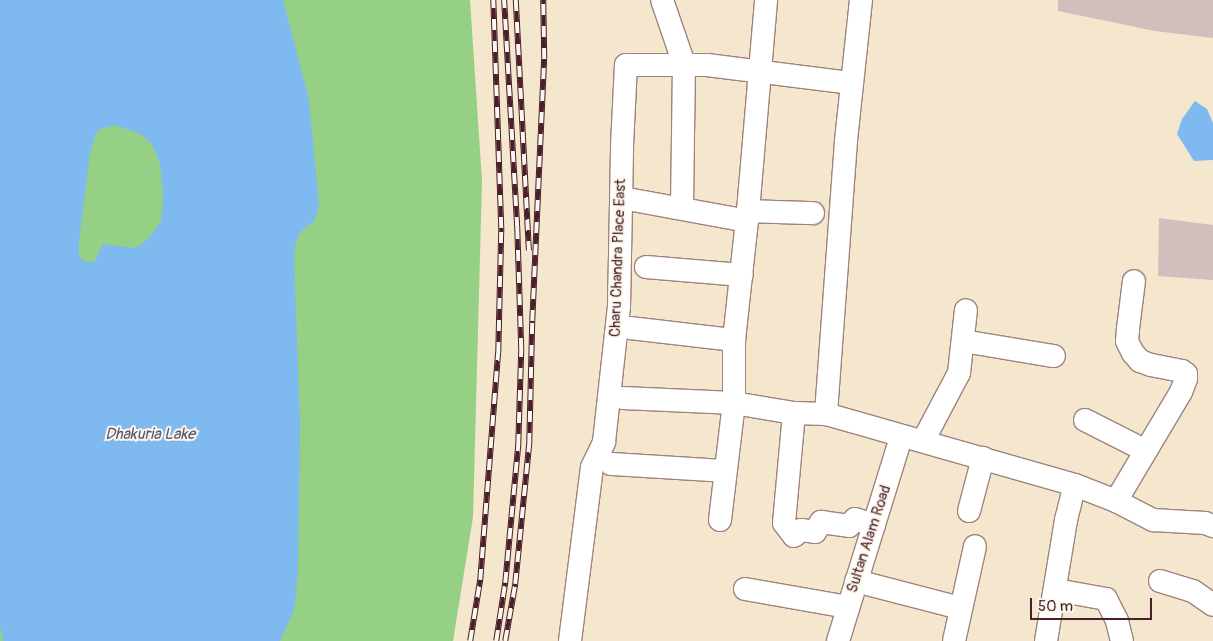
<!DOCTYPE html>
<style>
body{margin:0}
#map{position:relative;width:1213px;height:641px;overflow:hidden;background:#f4e7ce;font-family:Pangolin,sans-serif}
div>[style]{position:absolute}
.industrial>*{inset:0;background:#d1bfbd}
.green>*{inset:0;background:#95d085}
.water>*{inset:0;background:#7eb9f0}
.roads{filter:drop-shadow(1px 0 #9f837c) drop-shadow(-1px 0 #9f837c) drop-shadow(0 1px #9f837c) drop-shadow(0 -1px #9f837c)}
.minor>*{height:22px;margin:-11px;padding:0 11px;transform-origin:11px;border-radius:11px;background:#fff}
.rail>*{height:5.5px;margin-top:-2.75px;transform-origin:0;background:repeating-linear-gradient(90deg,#fbf7ec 0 11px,#4a1f2b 0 22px);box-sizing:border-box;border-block:1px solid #4a1f2b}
span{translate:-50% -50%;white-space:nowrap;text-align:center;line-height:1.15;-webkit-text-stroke:4px #fbf7ec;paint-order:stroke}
.street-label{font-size:15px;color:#4a1f2b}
.water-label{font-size:16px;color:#5c5570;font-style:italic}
.scale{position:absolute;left:1030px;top:598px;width:122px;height:22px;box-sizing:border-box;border:2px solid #4a1f2b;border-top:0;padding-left:6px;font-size:15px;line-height:18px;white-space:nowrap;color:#4a1f2b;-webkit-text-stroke:4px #fbf7ec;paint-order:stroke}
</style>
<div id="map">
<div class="industrial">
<i style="clip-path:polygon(1058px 0,1213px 0,1213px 38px,1155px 31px,1058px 11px)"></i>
<i style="clip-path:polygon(1159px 218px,1213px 225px,1213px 280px,1158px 276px)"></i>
</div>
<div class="green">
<i style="clip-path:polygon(0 0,470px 0,482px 181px,473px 517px,453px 641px,0 641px)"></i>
</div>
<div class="water">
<i style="clip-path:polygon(evenodd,0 0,283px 0,309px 99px,319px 205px,314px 222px,303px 229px,297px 239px,294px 253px,300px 426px,298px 568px,295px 608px,280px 641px,3px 641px,0 625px,0 0,114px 125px,141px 134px,152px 144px,160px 164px,163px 194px,161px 222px,148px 239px,136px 248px,103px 244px,94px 262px,86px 262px,79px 256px,79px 241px,90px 152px,96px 134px,101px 129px,114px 125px)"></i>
<i style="clip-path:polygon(1195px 101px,1207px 109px,1213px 123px,1213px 160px,1194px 161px,1177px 134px,1182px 119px)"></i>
</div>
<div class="roads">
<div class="minor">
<i style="left:662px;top:0;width:68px;rotate:71deg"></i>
<i style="left:684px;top:64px;width:144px;rotate:90.8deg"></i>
<i style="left:861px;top:0;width:142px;rotate:96.1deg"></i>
<i style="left:846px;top:141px;width:274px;rotate:94.2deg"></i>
<i style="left:826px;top:414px;width:259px;rotate:15.9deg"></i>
<i style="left:1075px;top:485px;width:44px;rotate:21.3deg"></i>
<i style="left:1116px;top:501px;width:42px;rotate:27.2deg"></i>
<i style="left:1153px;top:520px;width:52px;rotate:3.3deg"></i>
<i style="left:1205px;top:523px;width:9px;rotate:21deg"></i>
<i style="left:622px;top:198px;width:127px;rotate:10.4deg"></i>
<i style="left:748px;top:211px;width:212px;rotate:-85.1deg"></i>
<i style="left:646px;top:267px;width:96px;rotate:4.8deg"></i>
<i style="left:630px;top:328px;width:105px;rotate:6.6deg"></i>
<i style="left:963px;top:341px;width:92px;rotate:9.4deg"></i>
<i style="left:623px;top:398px;width:111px;rotate:2.6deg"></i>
<i style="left:734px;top:403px;width:61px;rotate:9.5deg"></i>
<i style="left:794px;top:413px;width:32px;rotate:2deg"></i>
<i style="left:794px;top:413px;width:110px;rotate:95.2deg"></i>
<i style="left:784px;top:523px;width:16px;rotate:52deg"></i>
<i style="left:794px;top:536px;width:9px;rotate:-41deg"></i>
<i style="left:801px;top:530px;width:14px;rotate:8deg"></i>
<i style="left:815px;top:532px;width:12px;rotate:-59deg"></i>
<i style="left:821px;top:522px;width:28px;rotate:8deg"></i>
<i style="left:849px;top:526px;width:9px;rotate:-49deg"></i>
<i style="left:855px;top:519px;width:20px;rotate:18deg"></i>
<i style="left:1085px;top:420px;width:68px;rotate:26.9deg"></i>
<i style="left:923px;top:441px;width:77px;rotate:-62.1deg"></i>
<i style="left:959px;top:373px;width:63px;rotate:-83.7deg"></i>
<i style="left:611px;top:464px;width:114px;rotate:3.5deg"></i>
<i style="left:1116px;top:501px;width:127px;rotate:-59.2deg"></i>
<i style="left:1181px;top:392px;width:14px;rotate:-69deg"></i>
<i style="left:1186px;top:379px;width:5px;rotate:-90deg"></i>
<i style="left:1186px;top:374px;width:5px;rotate:-143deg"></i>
<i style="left:1182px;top:371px;width:32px;rotate:-169deg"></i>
<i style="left:1151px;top:365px;width:12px;rotate:-160deg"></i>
<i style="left:1140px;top:361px;width:11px;rotate:-131deg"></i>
<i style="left:1133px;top:353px;width:13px;rotate:-117deg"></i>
<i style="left:1127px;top:341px;width:12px;rotate:-85deg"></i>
<i style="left:1128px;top:329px;width:48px;rotate:-82.9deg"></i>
<i style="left:969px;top:511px;width:55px;rotate:-75.2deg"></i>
<i style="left:720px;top:520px;width:118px;rotate:-83.2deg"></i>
<i style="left:734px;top:403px;width:63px;rotate:-90deg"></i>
<i style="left:734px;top:340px;width:130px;rotate:-83.8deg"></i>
<i style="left:748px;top:211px;width:65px;rotate:1.8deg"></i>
<i style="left:856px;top:581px;width:107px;rotate:14.6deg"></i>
<i style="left:1160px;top:581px;width:34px;rotate:17deg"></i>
<i style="left:1193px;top:591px;width:24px;rotate:35deg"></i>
<i style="left:745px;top:589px;width:105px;rotate:9.9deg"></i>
<i style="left:1056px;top:590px;width:51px;rotate:10.2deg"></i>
<i style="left:1106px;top:599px;width:25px;rotate:63deg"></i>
<i style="left:1117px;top:621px;width:21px;rotate:76deg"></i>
<i style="left:570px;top:641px;width:175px;rotate:-82.8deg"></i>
<i style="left:592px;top:467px;width:28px;rotate:-64deg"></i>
<i style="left:604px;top:442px;width:136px;rotate:-83.7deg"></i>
<i style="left:619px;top:307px;width:161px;rotate:-88.9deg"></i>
<i style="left:622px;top:146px;width:81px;rotate:-87.2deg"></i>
<i style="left:626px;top:65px;width:81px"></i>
<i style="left:707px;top:65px;width:146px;rotate:7.1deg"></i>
<i style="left:838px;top:641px;width:214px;rotate:-72.8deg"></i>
<i style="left:954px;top:641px;width:97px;rotate:-77.5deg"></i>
<i style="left:1046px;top:641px;width:123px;rotate:-80.6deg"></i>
<i style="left:1066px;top:520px;width:36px;rotate:-76deg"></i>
</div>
</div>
<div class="rail">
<i style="left:516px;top:0;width:251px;rotate:87deg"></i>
<i style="left:470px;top:641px;width:62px;rotate:-80.7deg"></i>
<i style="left:480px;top:580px;width:228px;rotate:-85.5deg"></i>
<i style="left:498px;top:353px;width:125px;rotate:-88.6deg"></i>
<i style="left:501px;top:228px;width:228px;rotate:-92deg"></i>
<i style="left:496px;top:641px;width:59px;rotate:-81.2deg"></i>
<i style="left:505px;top:583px;width:139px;rotate:-84.6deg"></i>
<i style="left:518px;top:445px;width:96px;rotate:-88.2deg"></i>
<i style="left:521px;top:349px;width:121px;rotate:-91.9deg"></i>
<i style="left:517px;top:228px;width:228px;rotate:-93.3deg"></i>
<i style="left:505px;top:641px;width:58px;rotate:-80deg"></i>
<i style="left:515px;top:584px;width:141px;rotate:-84.3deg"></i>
<i style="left:529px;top:444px;width:123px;rotate:-88.6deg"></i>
<i style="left:532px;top:321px;width:262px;rotate:-87.4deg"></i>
<i style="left:544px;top:59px;width:59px;rotate:-91deg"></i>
</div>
<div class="street-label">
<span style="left:618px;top:258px;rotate:-88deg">Charu Chandra Place East</span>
<span style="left:869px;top:539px;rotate:-72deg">Sultan Alam Road</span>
</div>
<div class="water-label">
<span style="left:150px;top:434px">Dhakuria Lake</span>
</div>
<div class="scale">50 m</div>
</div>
